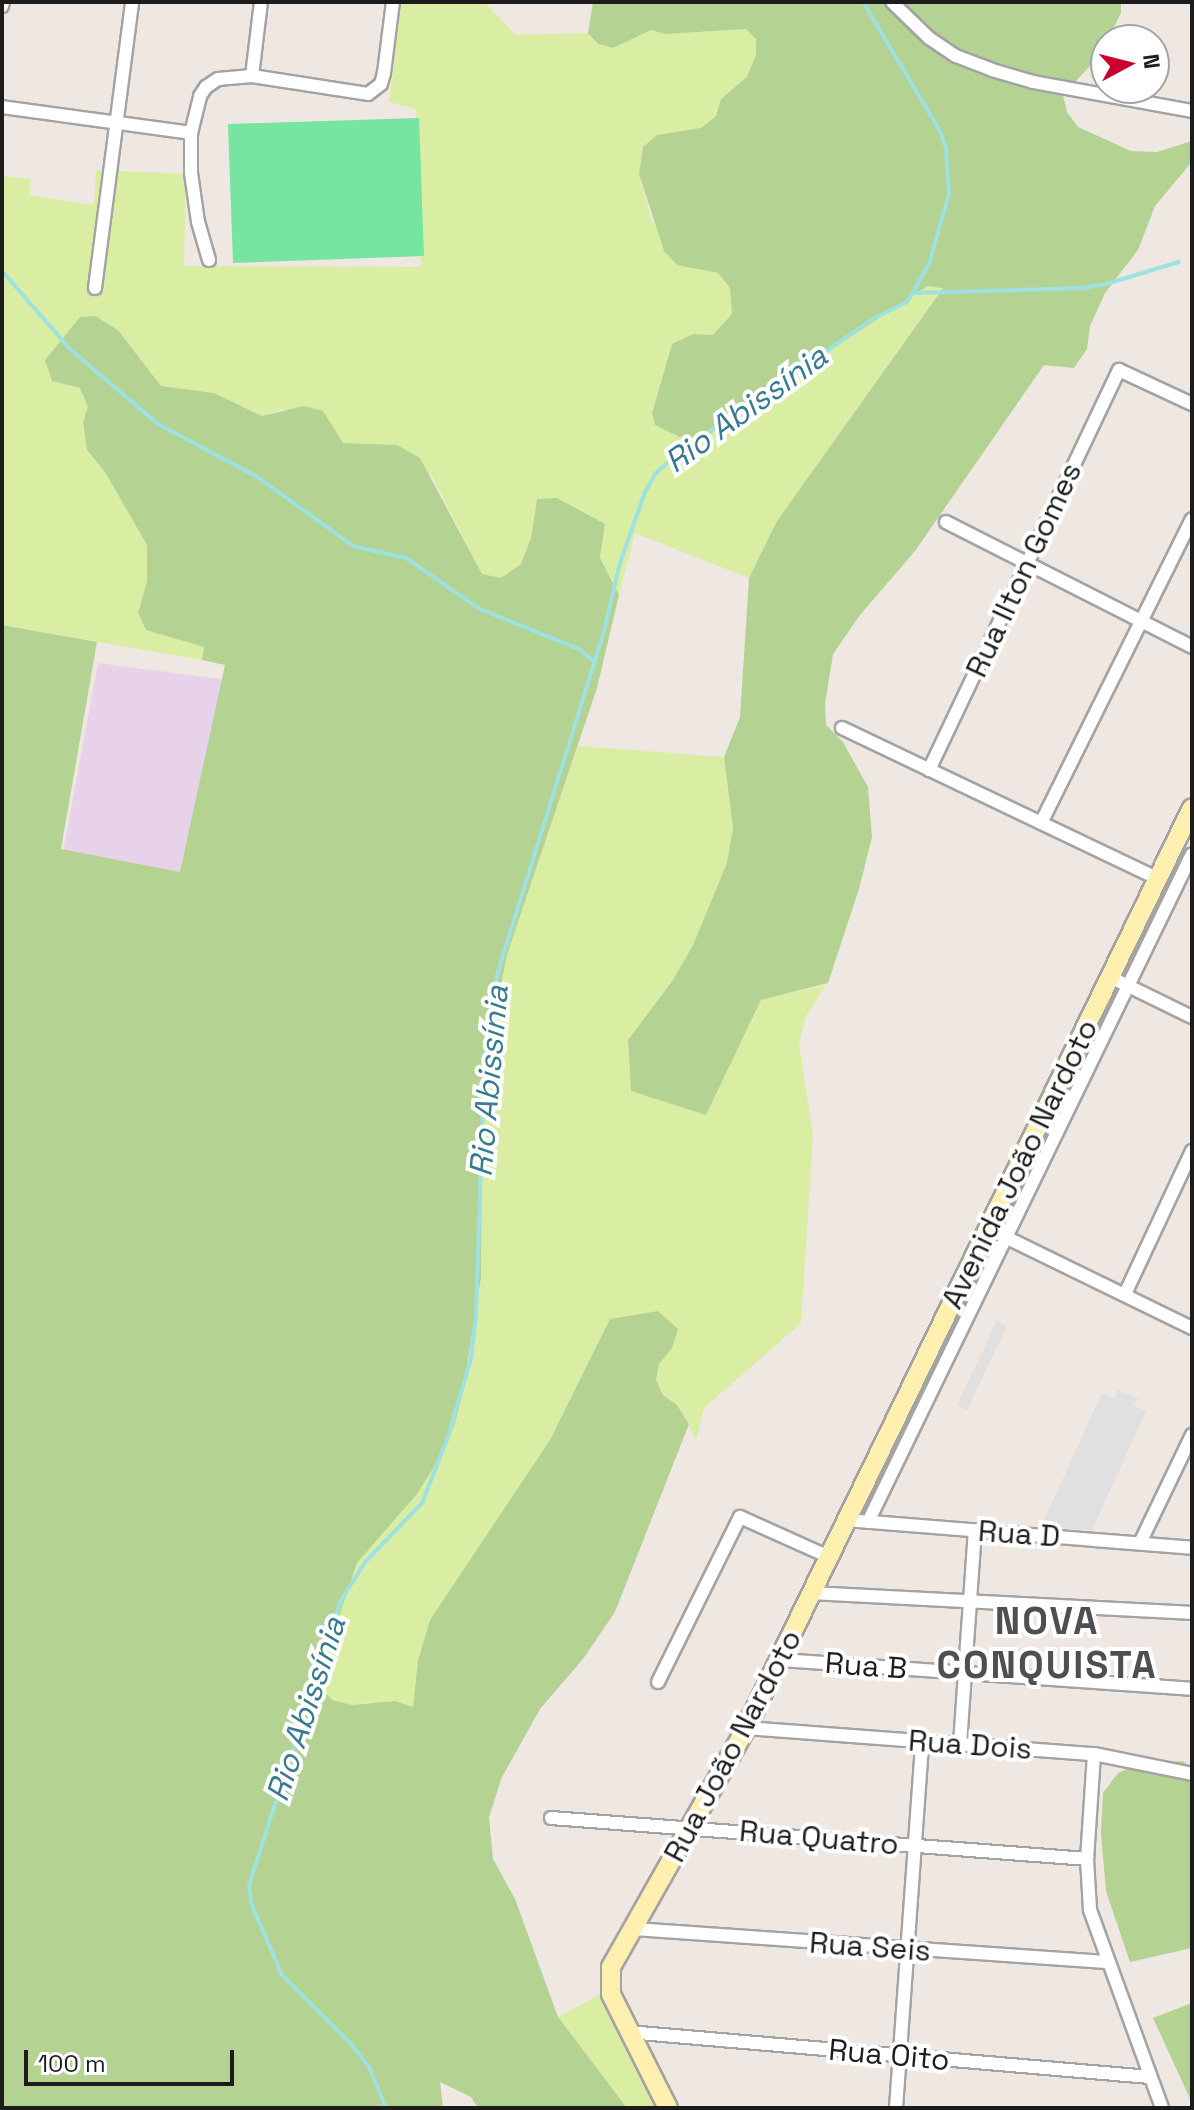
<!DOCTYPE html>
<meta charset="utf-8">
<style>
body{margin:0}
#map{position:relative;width:1194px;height:2110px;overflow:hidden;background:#efe7e1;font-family:"Space Grotesk",sans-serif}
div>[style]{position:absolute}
.industrial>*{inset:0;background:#e7d2e9}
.grass>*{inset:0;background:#d9eea2}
.forest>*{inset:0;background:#b4d292}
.pitch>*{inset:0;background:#77e5a1}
.parking>*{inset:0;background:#e0e0e0}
.stream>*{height:4px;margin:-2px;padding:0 2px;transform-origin:2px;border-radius:2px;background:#9de1e0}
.roads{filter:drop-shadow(2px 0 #a3a3a3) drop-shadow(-2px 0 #a3a3a3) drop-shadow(0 2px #a3a3a3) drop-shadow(0 -2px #a3a3a3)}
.street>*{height:12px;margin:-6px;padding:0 6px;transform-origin:6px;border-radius:6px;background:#fff}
.secondary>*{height:18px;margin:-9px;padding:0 9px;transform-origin:9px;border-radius:9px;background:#fff0af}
span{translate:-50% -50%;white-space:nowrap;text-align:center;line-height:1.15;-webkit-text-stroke:8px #fff;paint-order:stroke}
.street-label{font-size:30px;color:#1c1c1c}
.water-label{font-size:32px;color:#377b93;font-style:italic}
.district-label{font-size:38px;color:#4f4f4f;font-weight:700;letter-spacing:2px}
.frame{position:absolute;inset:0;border:4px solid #1c1c1c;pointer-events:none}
.north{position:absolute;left:1090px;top:24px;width:80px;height:80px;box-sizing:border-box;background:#fff;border:2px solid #a4a4a4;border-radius:50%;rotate:83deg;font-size:22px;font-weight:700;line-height:32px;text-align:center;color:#1c1c1c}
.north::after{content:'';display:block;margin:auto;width:28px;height:36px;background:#c9002f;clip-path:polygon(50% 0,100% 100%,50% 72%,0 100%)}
.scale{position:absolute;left:24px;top:2050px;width:210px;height:36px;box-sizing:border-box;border:4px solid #1c1c1c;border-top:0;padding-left:10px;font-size:24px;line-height:28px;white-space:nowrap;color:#1c1c1c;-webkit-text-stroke:6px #fff;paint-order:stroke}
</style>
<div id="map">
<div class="industrial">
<i style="clip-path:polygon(98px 663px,234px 681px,196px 879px,63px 852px)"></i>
</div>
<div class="grass">
<i style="clip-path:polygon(401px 2px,484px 2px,516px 35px,588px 33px,598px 44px,613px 48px,651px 30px,665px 34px,746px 29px,756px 39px,756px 55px,747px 77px,721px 99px,716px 116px,701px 128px,657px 135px,643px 147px,639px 174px,652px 222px,701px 270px,718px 273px,730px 288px,732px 314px,713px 335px,693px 334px,672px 344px,652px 413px,928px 286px,943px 287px,777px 521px,749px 578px,635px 533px,619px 595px,600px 558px,605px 524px,535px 509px,531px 538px,521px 564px,501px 578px,482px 574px,432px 476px,397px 445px,343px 443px,283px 409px,262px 416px,214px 393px,161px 386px,118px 330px,52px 381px,80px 388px,89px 407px,83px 422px,87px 450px,105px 472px,147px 545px,147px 581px,138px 613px,146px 629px,204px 647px,202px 660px,2px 625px,2px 176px,31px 179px,29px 195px,94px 205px,96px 170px,186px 174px,184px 266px,421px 267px,416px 109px,389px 102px)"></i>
<i style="clip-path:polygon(578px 746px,724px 757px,733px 828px,727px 863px,693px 945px,673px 980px,628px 1040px,631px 1090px,706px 1115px,761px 1000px,826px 985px,806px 1016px,799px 1044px,813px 1135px,801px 1323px,704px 1408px,696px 1441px,686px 1418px,677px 1405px,663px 1395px,656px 1380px,659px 1364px,672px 1348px,658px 1311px,610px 1319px,550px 1440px,470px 1564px,418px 1661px,413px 1708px,368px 1702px,352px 1705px,332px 1700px,324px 1692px,326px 1655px,357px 1563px,417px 1494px,455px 1423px,473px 1338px,481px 1278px,482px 1147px,491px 1036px,507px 955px)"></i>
<i style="clip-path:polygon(1117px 988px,1008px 1222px,1005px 1224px,1004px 1221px)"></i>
<i style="clip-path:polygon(603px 1993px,661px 2108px,627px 2108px,558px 2017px)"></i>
</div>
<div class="forest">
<i style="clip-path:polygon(593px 2px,1121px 2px,1121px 13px,1100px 55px,1063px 95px,1067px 112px,1078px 127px,1131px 151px,1157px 152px,1192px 141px,1190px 164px,1155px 206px,1138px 250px,1105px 293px,1090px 326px,1087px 349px,1074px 368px,1044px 365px,915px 551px,860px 615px,833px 654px,825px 704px,826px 725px,843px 742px,868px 787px,872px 837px,859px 889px,828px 983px,761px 1000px,706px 1115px,631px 1091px,628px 1040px,673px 980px,693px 945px,727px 863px,733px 828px,724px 757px,740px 717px,749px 578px,777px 521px,943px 288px,928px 286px,690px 442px,655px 425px,652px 413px,672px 344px,693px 334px,713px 335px,732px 314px,730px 288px,718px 273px,677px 265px,664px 251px,639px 174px,643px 147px,657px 135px,701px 128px,716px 116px,721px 99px,747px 77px,756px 55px,756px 39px,746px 29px,665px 34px,651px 30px,613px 48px,598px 44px,588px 33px)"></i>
<i style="clip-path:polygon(95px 316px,118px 330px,161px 386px,214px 393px,262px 416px,304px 406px,323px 411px,343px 443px,397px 445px,420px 458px,482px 574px,501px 578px,521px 564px,531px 538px,537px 499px,557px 498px,605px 524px,600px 558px,619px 595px,597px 688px,507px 955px,491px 1036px,482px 1147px,481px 1278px,464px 1385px,455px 1424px,437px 1462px,417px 1494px,357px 1563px,326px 1655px,324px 1691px,332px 1700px,352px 1705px,395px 1701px,413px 1707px,418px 1661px,430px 1620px,550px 1440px,610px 1319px,658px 1311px,678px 1329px,672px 1348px,659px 1364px,656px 1380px,663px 1395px,677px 1405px,689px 1424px,615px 1612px,583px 1659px,540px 1709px,502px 1777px,489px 1817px,493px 1859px,515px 1899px,558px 2017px,627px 2108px,478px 2108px,471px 2097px,440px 2082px,443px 2108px,2px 2108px,2px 625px,97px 642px,61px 849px,180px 872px,225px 665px,202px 660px,204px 647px,146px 630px,138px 613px,147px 581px,147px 545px,105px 472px,87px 450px,83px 422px,88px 407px,80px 388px,52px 381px,45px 360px,80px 317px)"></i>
<i style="clip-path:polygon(1183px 1761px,1192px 1769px,1192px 1948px,1130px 1962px,1106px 1891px,1101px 1833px,1103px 1793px,1118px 1773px,1138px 1764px)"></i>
<i style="clip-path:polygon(1192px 2003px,1192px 2103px,1153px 2018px)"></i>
</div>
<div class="pitch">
<i style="clip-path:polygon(419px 118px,424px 256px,233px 263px,228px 124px)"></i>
</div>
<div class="parking">
<i style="clip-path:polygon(997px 1321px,1007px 1326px,967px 1410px,957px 1405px)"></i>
<i style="clip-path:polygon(1118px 1390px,1138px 1398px,1134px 1406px,1146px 1411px,1092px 1530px,1041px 1527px,1102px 1393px,1114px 1398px)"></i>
</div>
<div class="stream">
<i style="left:2px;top:271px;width:105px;rotate:48.9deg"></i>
<i style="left:71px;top:350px;width:114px;rotate:40.4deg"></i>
<i style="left:158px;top:424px;width:111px;rotate:28deg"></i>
<i style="left:256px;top:476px;width:120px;rotate:35.8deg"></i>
<i style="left:353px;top:546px;width:54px;rotate:12.8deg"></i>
<i style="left:406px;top:558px;width:90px;rotate:34.6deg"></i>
<i style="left:480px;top:609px;width:107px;rotate:22deg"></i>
<i style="left:579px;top:649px;width:19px;rotate:39deg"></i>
<i style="left:915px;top:293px;width:167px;rotate:-1.7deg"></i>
<i style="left:1082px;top:288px;width:24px;rotate:-9deg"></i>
<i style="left:1106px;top:284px;width:76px;rotate:-16.8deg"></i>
<i style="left:386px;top:2108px;width:44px;rotate:-112.5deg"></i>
<i style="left:369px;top:2067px;width:31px;rotate:-128deg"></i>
<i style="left:350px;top:2043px;width:96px;rotate:-135deg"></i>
<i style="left:282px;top:1975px;width:78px;rotate:-113.3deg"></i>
<i style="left:251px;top:1903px;width:18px;rotate:-96deg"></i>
<i style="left:249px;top:1885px;width:299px;rotate:-72.1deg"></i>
<i style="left:341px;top:1600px;width:46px;rotate:-57.3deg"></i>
<i style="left:366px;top:1561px;width:81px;rotate:-46deg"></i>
<i style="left:422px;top:1503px;width:71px;rotate:-68.5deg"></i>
<i style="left:448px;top:1437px;width:81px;rotate:-73.6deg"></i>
<i style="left:471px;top:1359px;width:43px;rotate:-83.4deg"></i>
<i style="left:476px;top:1316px;width:267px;rotate:-88.1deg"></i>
<i style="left:485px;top:1049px;width:75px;rotate:-80.8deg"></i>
<i style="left:497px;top:975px;width:360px;rotate:-72.7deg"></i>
<i style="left:604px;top:631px;width:70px;rotate:-76.8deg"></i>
<i style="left:620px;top:563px;width:75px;rotate:-70.6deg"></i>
<i style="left:645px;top:492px;width:22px;rotate:-60deg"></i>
<i style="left:656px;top:473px;width:28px;rotate:-41deg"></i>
<i style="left:677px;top:455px;width:239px;rotate:-34.8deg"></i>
<i style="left:873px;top:319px;width:39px;rotate:-27deg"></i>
<i style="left:908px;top:301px;width:43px;rotate:-60.4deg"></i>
<i style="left:929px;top:264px;width:73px;rotate:-74.1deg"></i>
<i style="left:949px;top:194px;width:45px;rotate:-93.8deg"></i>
<i style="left:946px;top:149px;width:19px;rotate:-108deg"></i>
<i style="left:940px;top:131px;width:150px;rotate:-120.8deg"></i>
</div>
<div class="roads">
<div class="street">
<i style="left:892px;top:2px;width:52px;rotate:44.2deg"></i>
<i style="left:929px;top:38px;width:32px;rotate:34deg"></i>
<i style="left:956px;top:56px;width:39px;rotate:21deg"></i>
<i style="left:992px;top:70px;width:43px;rotate:16.3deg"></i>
<i style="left:1033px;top:82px;width:162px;rotate:10.3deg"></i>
<i style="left:2px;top:6px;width:4px;rotate:-76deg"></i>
<i style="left:252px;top:76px;width:75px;rotate:-83.1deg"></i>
<i style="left:2px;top:107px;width:191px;rotate:7.8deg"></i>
<i style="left:209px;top:260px;width:40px;rotate:-106deg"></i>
<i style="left:198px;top:222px;width:49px;rotate:-98.1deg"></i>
<i style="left:191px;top:173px;width:40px;rotate:-90deg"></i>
<i style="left:191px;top:133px;width:38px;rotate:-76deg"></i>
<i style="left:200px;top:96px;width:11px;rotate:-56deg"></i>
<i style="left:206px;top:87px;width:14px;rotate:-34deg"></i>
<i style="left:218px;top:79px;width:34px;rotate:-5deg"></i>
<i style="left:252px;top:76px;width:117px;rotate:8.8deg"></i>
<i style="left:368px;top:94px;width:16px;rotate:-38deg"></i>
<i style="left:381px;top:84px;width:11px;rotate:-75deg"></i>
<i style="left:384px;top:73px;width:72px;rotate:-82.8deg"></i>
<i style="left:95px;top:288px;width:288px;rotate:-82.6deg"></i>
<i style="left:946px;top:522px;width:276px;rotate:26.9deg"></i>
<i style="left:842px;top:728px;width:350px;rotate:25.5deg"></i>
<i style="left:929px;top:770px;width:443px;rotate:-64.6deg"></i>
<i style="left:1119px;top:370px;width:81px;rotate:25deg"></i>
<i style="left:1041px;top:823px;width:339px;rotate:-63.6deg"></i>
<i style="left:1110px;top:977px;width:91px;rotate:26deg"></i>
<i style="left:989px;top:1229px;width:226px;rotate:26deg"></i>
<i style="left:1125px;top:1294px;width:158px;rotate:-64.9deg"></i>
<i style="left:846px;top:1520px;width:347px;rotate:4.6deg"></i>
<i style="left:868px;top:1522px;width:742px;rotate:-64.13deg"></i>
<i style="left:1140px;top:1543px;width:120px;rotate:-64.3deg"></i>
<i style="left:812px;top:1593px;width:381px;rotate:3deg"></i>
<i style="left:780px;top:1660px;width:413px;rotate:4deg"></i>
<i style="left:658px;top:1682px;width:184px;rotate:-63.6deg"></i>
<i style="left:740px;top:1517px;width:98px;rotate:24.2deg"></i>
<i style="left:746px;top:1728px;width:349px;rotate:4.3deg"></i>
<i style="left:1094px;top:1754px;width:100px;rotate:11.5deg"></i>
<i style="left:960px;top:1744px;width:214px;rotate:-86deg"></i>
<i style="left:1094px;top:1754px;width:105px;rotate:93.8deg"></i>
<i style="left:1087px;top:1859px;width:51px;rotate:86.6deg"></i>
<i style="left:1090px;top:1910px;width:211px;rotate:70deg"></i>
<i style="left:551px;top:1818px;width:538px;rotate:4.37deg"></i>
<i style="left:633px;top:1929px;width:475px;rotate:4deg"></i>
<i style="left:628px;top:2032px;width:524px;rotate:4.93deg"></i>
<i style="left:896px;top:2108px;width:368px;rotate:-85.9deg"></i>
</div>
<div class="secondary">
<i style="left:668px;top:2108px;width:127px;rotate:-116.6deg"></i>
<i style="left:611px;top:1994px;width:27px;rotate:-90deg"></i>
<i style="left:611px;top:1967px;width:274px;rotate:-60.5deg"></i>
<i style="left:746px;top:1728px;width:1022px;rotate:-64.14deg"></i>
</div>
</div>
<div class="street-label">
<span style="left:1024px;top:570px;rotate:-65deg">Rua Ilton Gomes</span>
<span style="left:1020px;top:1164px;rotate:-64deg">Avenida João Nardoto</span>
<span style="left:1019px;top:1534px;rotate:4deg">Rua D</span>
<span style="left:866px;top:1666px;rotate:4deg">Rua B</span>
<span style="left:970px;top:1745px;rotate:4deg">Rua Dois</span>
<span style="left:733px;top:1746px;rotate:-62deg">Rua João Nardoto</span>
<span style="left:819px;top:1838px;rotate:5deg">Rua Quatro</span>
<span style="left:870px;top:1947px;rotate:4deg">Rua Seis</span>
<span style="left:889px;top:2055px;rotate:5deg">Rua Oito</span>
</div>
<div class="water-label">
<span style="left:746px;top:409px;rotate:-36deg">Rio Abissínia</span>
<span style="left:489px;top:1081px;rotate:-85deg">Rio Abissínia</span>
<span style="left:306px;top:1709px;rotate:-72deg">Rio Abissínia</span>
</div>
<div class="district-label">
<span style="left:1047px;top:1644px">NOVA<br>CONQUISTA</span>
</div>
<div class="frame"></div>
<div class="north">N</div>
<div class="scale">100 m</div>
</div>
